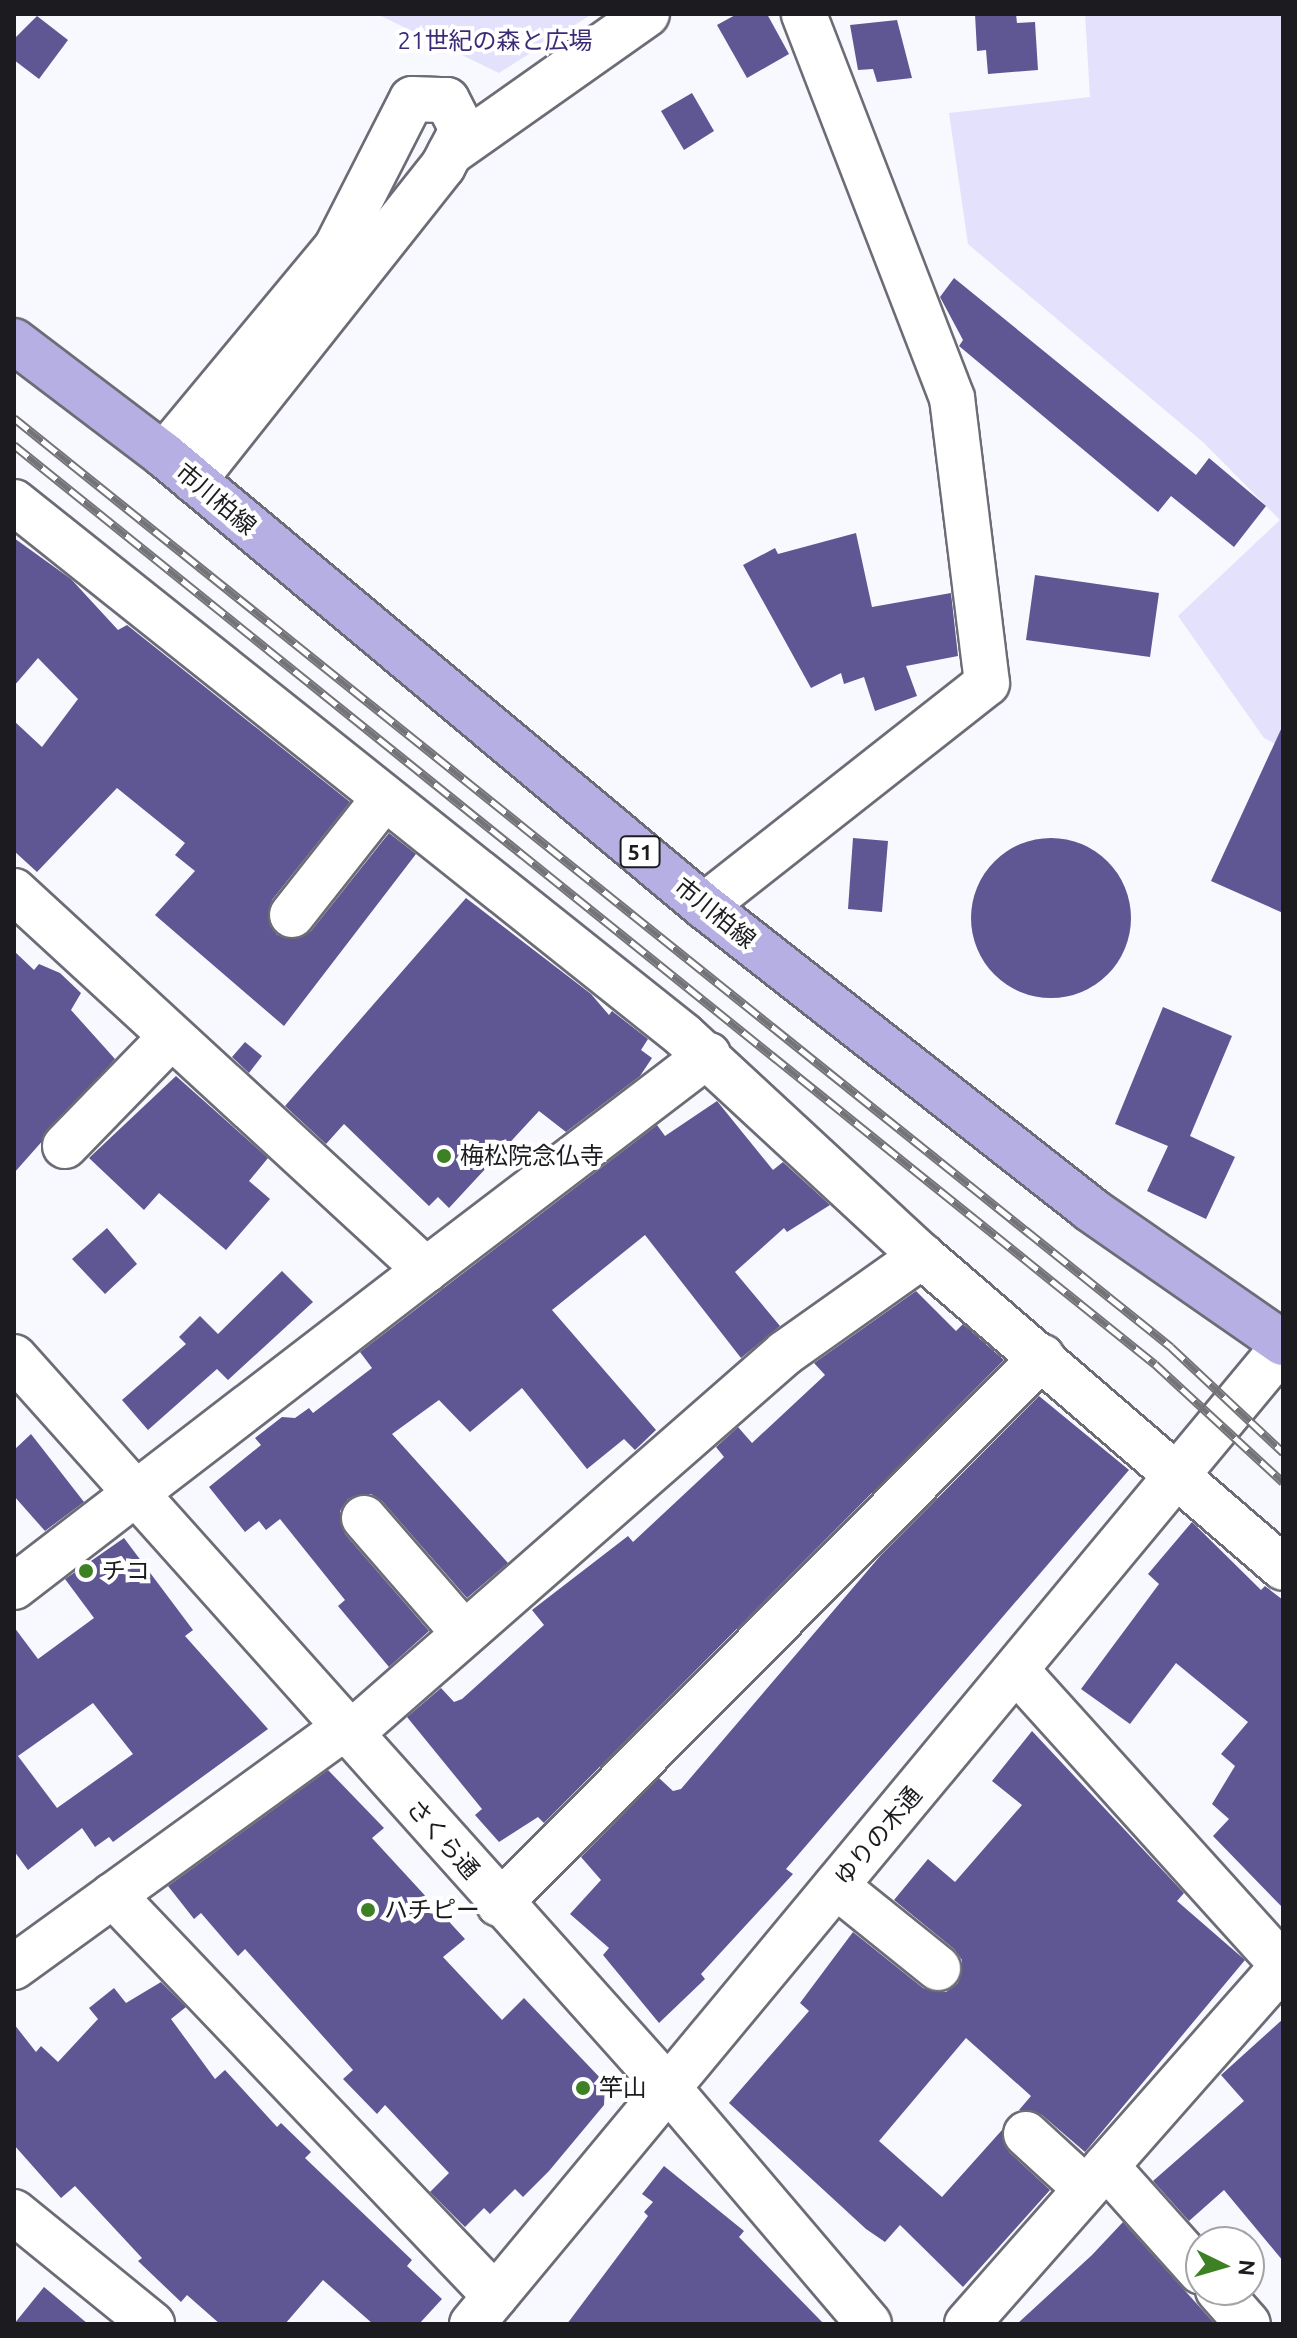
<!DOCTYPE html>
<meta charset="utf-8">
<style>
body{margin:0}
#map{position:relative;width:1297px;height:2338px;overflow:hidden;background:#f8f8ff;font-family:Ubuntu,"Noto Sans JP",sans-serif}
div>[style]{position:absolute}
.green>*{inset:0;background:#e3e1fc}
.building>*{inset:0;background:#5f5793}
.round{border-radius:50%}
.roads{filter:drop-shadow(2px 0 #6d6c76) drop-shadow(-2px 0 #6d6c76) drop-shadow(0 2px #6d6c76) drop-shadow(0 -2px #6d6c76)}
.minor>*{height:44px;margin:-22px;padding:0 22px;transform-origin:22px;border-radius:22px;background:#fff}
.major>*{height:44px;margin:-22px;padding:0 22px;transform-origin:22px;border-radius:22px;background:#b6afe4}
.rail>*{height:9px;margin-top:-4.5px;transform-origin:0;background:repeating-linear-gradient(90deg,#fff 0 18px,#737378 0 36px);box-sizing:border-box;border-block:2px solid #737378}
.dots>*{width:22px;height:22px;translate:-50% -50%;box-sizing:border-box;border:4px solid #fff;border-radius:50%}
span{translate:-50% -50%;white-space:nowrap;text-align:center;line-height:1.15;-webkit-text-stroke:8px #fff;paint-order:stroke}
.shield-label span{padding:2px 6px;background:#fff;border:2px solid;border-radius:6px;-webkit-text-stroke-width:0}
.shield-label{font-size:22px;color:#1c1c20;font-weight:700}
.park-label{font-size:24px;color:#3b2a76}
.street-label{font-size:24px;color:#1c1c20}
.poi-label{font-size:24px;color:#1c1c20}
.left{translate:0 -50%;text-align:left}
.frame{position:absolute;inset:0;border:16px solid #1c1c20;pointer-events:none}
.north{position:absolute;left:1185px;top:2226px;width:80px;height:80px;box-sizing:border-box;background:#fff;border:2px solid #a4a4a6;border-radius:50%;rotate:95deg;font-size:22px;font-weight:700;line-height:32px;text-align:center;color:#1c1c20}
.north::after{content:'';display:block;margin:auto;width:28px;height:36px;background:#3d8124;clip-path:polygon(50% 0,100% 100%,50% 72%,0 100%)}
</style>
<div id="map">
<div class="green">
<i style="clip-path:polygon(377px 14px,592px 14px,499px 73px)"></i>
<i style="clip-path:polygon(1085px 14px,1283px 14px,1283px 748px,1264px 738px,1178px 616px,1280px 520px,1204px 443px,968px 244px,949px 113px,1090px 97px)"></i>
</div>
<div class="building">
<i style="clip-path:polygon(737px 14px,767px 14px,789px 54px,747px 78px,717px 25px)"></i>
<i style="clip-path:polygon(975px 14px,1016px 14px,1017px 23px,1035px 22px,1038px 70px,988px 74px,986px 50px,977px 51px)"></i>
<i style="clip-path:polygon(37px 16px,68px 40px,39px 79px,14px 60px,14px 39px)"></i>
<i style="clip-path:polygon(897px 20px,912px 78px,877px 82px,873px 69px,858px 70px,850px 25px)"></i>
<i style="clip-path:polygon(692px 93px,714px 131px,684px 150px,661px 111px)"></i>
<i style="clip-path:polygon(954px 278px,1196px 475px,1209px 458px,1266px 506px,1234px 547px,1171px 496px,1158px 512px,959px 346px,963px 340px,940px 297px)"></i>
<i style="clip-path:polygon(856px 533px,872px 607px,951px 593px,958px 656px,906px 666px,917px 696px,875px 711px,864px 677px,844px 684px,841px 673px,811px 688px,743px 565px,775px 548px,778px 554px)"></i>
<i style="clip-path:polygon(14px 538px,71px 579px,118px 630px,127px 625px,350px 802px,272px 900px,269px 923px,277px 935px,300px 938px,311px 931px,389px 833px,416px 854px,284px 1026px,155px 915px,195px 871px,175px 855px,185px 843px,117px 788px,37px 872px,14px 851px,14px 721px,42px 747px,78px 699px,38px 658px,14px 686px)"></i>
<i style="clip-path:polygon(1035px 575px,1159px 593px,1150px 657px,1026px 640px)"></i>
<i style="clip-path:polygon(1283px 725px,1283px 913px,1211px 881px)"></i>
<i style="clip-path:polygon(853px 838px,888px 841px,882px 912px,848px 909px)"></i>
<i class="round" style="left:971px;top:838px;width:160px;height:160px"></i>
<i style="clip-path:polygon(466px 898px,591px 994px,609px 1015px,612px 1011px,648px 1039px,641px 1050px,652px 1058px,640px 1076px,566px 1132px,539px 1111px,449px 1208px,438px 1197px,429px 1206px,344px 1124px,326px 1144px,285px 1106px)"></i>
<i style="clip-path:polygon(14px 951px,34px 970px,39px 964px,60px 973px,81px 993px,71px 1010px,115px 1059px,14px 1173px)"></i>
<i style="clip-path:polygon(1163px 1007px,1232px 1036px,1190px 1136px,1235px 1157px,1206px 1219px,1147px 1191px,1168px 1146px,1115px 1124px)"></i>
<i style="clip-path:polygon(245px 1042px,262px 1056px,249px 1073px,232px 1057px)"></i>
<i style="clip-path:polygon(176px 1076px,268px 1158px,249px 1181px,270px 1199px,226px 1250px,159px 1193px,144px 1210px,89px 1158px)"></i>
<i style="clip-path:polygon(717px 1101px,773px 1170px,783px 1162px,830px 1205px,787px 1232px,784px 1228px,735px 1272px,780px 1326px,741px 1358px,645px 1235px,552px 1310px,656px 1430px,635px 1450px,624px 1439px,587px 1469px,522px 1388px,470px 1432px,439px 1400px,392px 1434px,508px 1563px,467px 1598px,382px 1501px,371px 1494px,348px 1499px,340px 1511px,345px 1534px,429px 1631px,389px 1667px,338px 1606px,345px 1600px,280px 1519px,266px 1530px,259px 1521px,245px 1532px,209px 1487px,261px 1445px,255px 1438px,282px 1417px,295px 1418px,309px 1408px,313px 1413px,372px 1368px,360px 1352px,657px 1125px,665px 1136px)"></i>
<i style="clip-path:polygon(107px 1228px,137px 1264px,105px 1294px,72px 1259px)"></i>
<i style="clip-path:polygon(282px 1271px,313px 1302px,228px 1380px,217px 1369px,148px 1430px,122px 1400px,186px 1344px,179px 1337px,200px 1316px,218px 1334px)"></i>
<i style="clip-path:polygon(916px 1291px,956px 1331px,963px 1324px,1004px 1360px,544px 1823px,538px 1817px,499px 1842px,475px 1815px,482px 1809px,407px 1717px,441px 1688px,454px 1702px,462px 1699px,544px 1625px,532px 1610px,628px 1536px,633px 1542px,724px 1457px,716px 1447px,738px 1427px,752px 1443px,825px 1375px,814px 1363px)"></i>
<i style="clip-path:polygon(1039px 1396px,1129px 1470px,786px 1869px,793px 1874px,701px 1974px,705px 1979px,659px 2023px,603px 1955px,609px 1948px,570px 1914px,601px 1880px,581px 1857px,659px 1778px,673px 1791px,681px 1789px,881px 1555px)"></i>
<i style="clip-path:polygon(31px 1434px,84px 1502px,45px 1531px,14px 1496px,14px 1450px)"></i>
<i style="clip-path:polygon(1192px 1522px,1261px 1590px,1265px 1586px,1283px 1600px,1283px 1908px,1213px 1836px,1229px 1819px,1212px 1804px,1235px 1766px,1221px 1754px,1248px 1722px,1176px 1663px,1130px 1724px,1081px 1689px,1159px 1584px,1148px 1574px)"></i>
<i style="clip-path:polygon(evenodd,124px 1538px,193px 1630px,185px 1636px,268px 1729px,113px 1842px,109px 1837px,95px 1847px,82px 1828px,28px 1870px,14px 1851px,14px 1627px,38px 1659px,94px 1618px,65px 1579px,124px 1538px,93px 1703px,133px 1754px,57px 1808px,18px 1756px,93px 1703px)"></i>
<i style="clip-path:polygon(1032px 1731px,1184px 1893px,1177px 1901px,1245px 1960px,1085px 2152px,1042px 2115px,1019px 2110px,1031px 2096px,966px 2038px,879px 2141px,942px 2197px,1002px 2130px,1009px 2152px,1050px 2190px,963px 2287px,900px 2225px,885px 2242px,866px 2229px,729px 2103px,809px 2011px,800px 2003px,853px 1932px,923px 1988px,946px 1992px,958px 1983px,962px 1960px,954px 1949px,894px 1900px,928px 1859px,955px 1882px,1022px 1805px,992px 1781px)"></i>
<i style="clip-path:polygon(328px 1770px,384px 1828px,372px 1838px,465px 1939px,443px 1957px,502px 2020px,524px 1998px,605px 2083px,604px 2105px,549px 2171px,523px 2197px,515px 2189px,490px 2214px,484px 2208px,465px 2227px,430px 2192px,449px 2173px,385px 2105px,377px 2114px,343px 2079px,353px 2070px,245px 1949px,238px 1956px,201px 1913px,194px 1919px,168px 1886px)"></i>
<i style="clip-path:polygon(161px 1982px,186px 2007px,171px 2019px,215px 2079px,225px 2070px,277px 2127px,281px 2123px,311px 2152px,305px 2158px,412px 2260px,407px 2266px,442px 2299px,419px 2324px,373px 2324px,323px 2280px,285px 2324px,220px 2324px,187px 2295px,181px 2302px,138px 2261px,142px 2258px,75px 2186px,61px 2198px,14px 2145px,14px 2024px,36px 2052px,41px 2046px,58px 2062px,98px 2019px,89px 2008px,114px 1988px,126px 2003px)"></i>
<i style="clip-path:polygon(1283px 2019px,1283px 2261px,1224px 2190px,1189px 2221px,1153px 2181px,1244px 2101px,1221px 2075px)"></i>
<i style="clip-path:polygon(664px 2166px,744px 2231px,739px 2237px,824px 2324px,567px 2324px,648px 2216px,644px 2212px,653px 2202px,642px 2194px)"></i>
<i style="clip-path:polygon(1123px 2222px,1215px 2324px,1017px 2324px,1092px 2255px)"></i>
<i style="clip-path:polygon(44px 2287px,88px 2324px,14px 2324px)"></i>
</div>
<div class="roads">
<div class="minor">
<i style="left:450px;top:153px;width:241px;rotate:-35.2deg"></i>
<i style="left:164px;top:455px;width:269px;rotate:-50.3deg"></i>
<i style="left:336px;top:248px;width:167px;rotate:-63deg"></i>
<i style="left:412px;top:99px;width:35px;rotate:2deg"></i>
<i style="left:447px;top:100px;width:34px;rotate:63deg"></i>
<i style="left:462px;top:130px;width:41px;rotate:117.8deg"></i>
<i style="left:443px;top:166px;width:401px;rotate:128.4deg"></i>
<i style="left:14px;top:502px;width:855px;rotate:38.54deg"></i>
<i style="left:683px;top:1035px;width:326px;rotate:42.8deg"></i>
<i style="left:922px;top:1256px;width:477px;rotate:40.8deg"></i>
<i style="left:14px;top:891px;width:560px;rotate:42.61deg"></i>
<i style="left:426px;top:1270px;width:355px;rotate:-37.3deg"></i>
<i style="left:704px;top:906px;width:360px;rotate:-38.2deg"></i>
<i style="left:987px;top:683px;width:287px;rotate:-97deg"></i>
<i style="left:952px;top:398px;width:412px;rotate:-111.1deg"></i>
<i style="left:292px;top:915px;width:145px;rotate:-51.7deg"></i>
<i style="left:65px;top:1146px;width:152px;rotate:-45.8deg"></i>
<i style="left:14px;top:1357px;width:984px;rotate:48.17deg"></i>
<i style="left:670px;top:2090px;width:307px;rotate:49.6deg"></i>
<i style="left:364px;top:1518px;width:152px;rotate:49deg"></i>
<i style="left:14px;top:1587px;width:520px;rotate:-37.58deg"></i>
<i style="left:1017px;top:1671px;width:396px;rotate:47.9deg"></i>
<i style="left:350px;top:1734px;width:578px;rotate:-41.21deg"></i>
<i style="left:785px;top:1353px;width:168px;rotate:-35.3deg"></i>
<i style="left:836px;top:1886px;width:131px;rotate:38.8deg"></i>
<i style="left:113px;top:1895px;width:554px;rotate:46.39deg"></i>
<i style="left:499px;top:1904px;width:771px;rotate:-45.21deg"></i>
<i style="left:14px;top:1967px;width:409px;rotate:-35.9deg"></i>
<i style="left:1026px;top:2134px;width:81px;rotate:42.5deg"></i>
<i style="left:1106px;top:2166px;width:142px;rotate:48.1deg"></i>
<i style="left:14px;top:2212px;width:178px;rotate:39.1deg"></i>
<i style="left:1218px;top:2290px;width:45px;rotate:48.6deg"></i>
<i style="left:472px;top:2324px;width:1270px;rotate:-50.3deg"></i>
<i style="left:967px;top:2324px;width:478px;rotate:-48.6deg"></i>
</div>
<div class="major">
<i style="left:14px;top:341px;width:188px;rotate:37.2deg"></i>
<i style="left:164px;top:455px;width:704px;rotate:39.87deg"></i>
<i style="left:704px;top:906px;width:491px;rotate:38.1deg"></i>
<i style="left:1090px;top:1209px;width:235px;rotate:34.8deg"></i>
</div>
</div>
<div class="rail">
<i style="left:14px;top:418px;width:1484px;rotate:38.76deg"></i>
<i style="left:1171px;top:1347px;width:154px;rotate:43.2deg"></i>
<i style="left:14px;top:445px;width:1465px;rotate:38.85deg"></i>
<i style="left:1155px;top:1364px;width:174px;rotate:42.7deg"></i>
</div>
<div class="dots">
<i style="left:444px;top:1156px;background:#3d8124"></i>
<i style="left:86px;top:1571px;background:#3d8124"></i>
<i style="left:368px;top:1910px;background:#3d8124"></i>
<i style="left:583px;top:2088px;background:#3d8124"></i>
</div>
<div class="shield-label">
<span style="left:640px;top:852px">51</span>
</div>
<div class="park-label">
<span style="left:495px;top:41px">21世紀の森と広場</span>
</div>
<div class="street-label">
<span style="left:216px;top:499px;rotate:40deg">市川柏線</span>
<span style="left:715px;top:913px;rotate:39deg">市川柏線</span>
<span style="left:878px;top:1836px;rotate:-50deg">ゆりの木通</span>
<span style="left:443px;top:1839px;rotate:49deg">さくら通</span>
</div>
<div class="poi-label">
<span class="left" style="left:460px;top:1156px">梅松院念仏寺</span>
<span class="left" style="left:102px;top:1571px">チコ</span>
<span class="left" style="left:384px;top:1910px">ハチピー</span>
<span class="left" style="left:599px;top:2088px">竿山</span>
</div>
<div class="frame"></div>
<div class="north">N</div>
</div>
